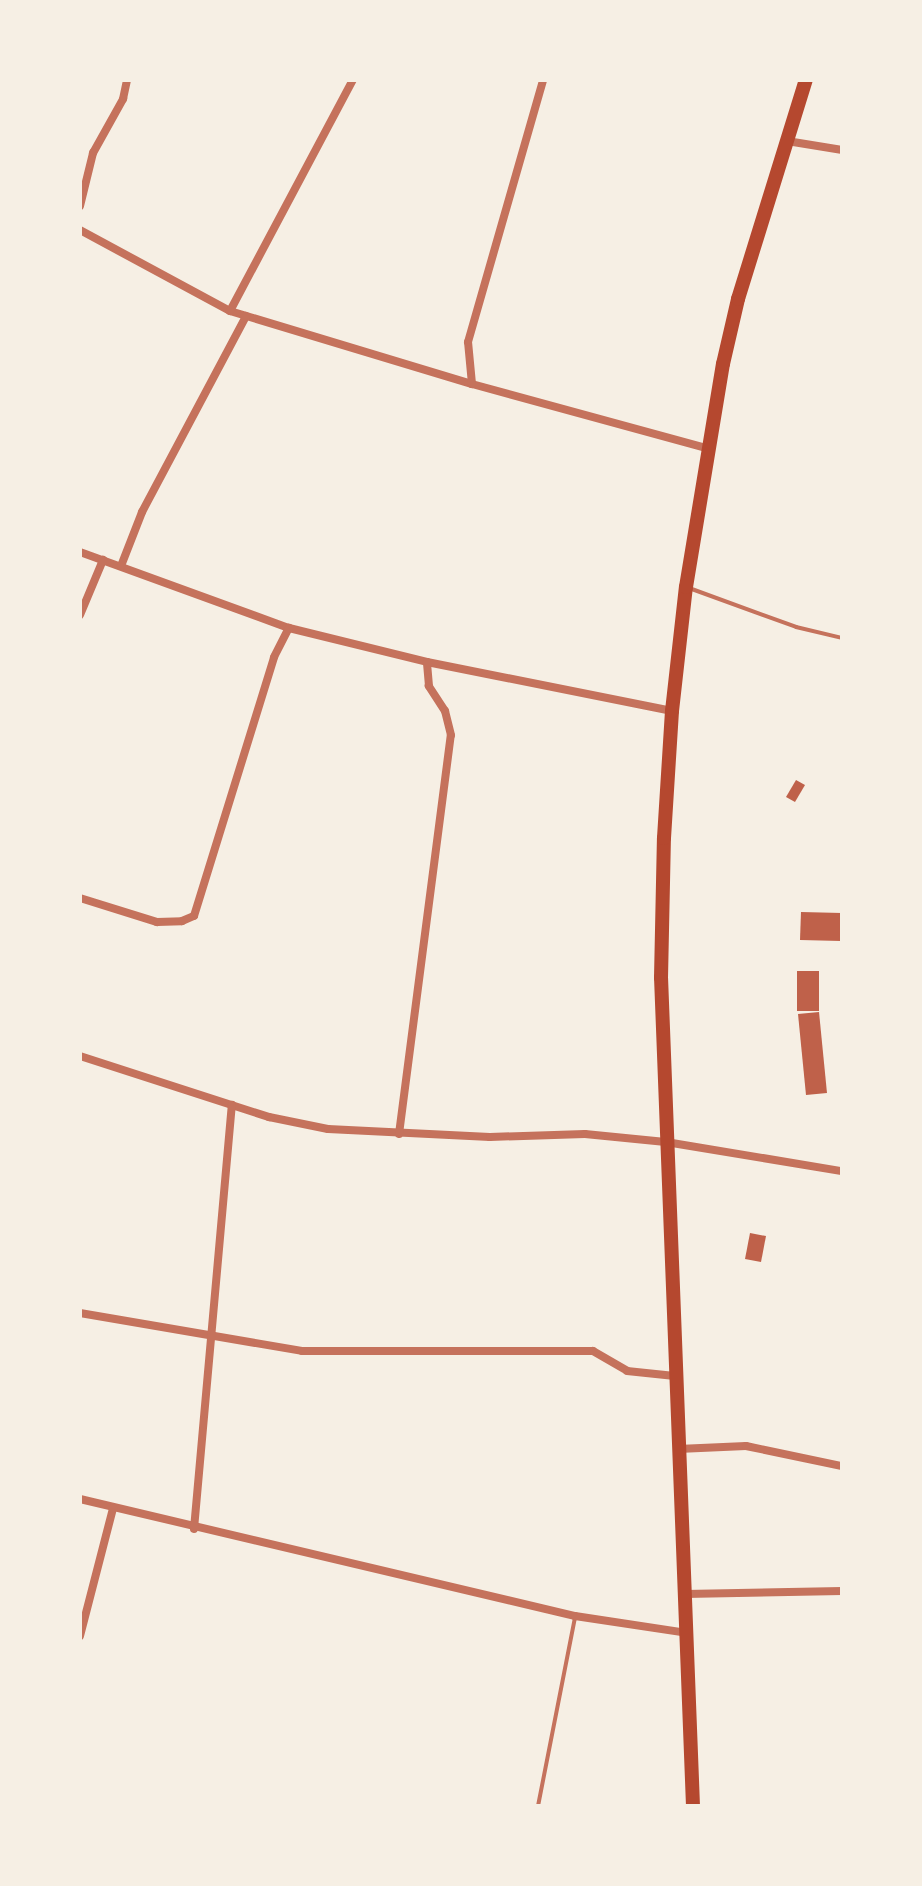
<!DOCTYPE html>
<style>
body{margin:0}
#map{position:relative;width:922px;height:1886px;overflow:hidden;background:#f6efe4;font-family:Helvetica,sans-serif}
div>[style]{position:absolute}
.building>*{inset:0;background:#bf614a}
.service>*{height:4px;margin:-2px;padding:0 2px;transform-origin:2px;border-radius:2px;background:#c5725c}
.minor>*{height:8px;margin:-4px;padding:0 4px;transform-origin:4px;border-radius:4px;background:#c5725c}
.trunk>*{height:14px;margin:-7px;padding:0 7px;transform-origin:7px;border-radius:7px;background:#b5482f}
span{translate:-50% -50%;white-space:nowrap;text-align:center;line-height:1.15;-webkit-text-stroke:6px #f6efe4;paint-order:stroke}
.frame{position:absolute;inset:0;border:82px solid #f6efe4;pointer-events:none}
</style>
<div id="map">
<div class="building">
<i style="clip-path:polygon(796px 780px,805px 785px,795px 802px,786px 797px)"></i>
<i style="clip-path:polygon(801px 912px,842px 913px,841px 941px,800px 940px)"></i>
<i style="clip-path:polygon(797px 971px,819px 971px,819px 1011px,797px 1011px)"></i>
<i style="clip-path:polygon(819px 1012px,827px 1093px,806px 1095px,798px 1014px)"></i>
<i style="clip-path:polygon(750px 1233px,766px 1236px,761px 1262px,745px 1259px)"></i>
</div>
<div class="service">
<i style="left:689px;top:588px;width:114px;rotate:20deg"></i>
<i style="left:796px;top:627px;width:47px;rotate:13.4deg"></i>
<i style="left:538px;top:1806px;width:192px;rotate:-78.9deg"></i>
</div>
<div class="minor">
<i style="left:787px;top:141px;width:56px;rotate:9.3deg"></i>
<i style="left:80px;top:206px;width:55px;rotate:-76.2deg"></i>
<i style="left:93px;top:153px;width:62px;rotate:-60.9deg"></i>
<i style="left:123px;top:99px;width:19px;rotate:-78deg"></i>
<i style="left:80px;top:230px;width:170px;rotate:28.4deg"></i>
<i style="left:230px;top:311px;width:253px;rotate:16.8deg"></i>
<i style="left:472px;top:384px;width:246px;rotate:15.3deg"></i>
<i style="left:230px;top:311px;width:262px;rotate:-62deg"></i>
<i style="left:472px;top:384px;width:42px;rotate:-95.4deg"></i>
<i style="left:468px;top:342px;width:273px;rotate:-74deg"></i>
<i style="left:80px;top:552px;width:222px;rotate:20deg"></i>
<i style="left:289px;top:628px;width:142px;rotate:13.8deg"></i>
<i style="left:427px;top:662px;width:250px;rotate:11.3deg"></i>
<i style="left:121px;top:566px;width:58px;rotate:-68.7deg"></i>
<i style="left:142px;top:512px;width:222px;rotate:-62deg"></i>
<i style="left:80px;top:615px;width:60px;rotate:-67.3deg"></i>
<i style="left:80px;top:898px;width:81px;rotate:17.3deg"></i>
<i style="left:157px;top:922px;width:25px;rotate:-2deg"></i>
<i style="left:182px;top:921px;width:13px;rotate:-23deg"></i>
<i style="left:194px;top:916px;width:271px;rotate:-72.8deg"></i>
<i style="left:274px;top:657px;width:33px;rotate:-63deg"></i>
<i style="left:80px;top:1056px;width:199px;rotate:17.9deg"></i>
<i style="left:269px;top:1117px;width:60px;rotate:11.5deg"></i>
<i style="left:328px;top:1129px;width:162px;rotate:2.8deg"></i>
<i style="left:490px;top:1137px;width:95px;rotate:-1.8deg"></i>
<i style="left:585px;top:1134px;width:81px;rotate:5.6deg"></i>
<i style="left:666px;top:1142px;width:178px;rotate:9.4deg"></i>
<i style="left:399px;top:1134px;width:402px;rotate:-82.6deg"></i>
<i style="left:451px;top:735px;width:25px;rotate:-104deg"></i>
<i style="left:445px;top:711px;width:30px;rotate:-123deg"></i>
<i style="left:429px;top:686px;width:24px;rotate:-95deg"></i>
<i style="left:80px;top:1313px;width:225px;rotate:9.7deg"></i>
<i style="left:302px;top:1351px;width:291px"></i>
<i style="left:593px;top:1351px;width:39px;rotate:30deg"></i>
<i style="left:627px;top:1371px;width:48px;rotate:5.9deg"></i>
<i style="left:678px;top:1449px;width:68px;rotate:-2.5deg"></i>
<i style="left:746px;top:1446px;width:98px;rotate:11.8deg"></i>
<i style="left:80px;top:1499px;width:509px;rotate:13.3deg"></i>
<i style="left:575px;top:1616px;width:113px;rotate:8.6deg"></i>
<i style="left:194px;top:1529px;width:426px;rotate:-84.9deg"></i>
<i style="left:685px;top:1594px;width:157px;rotate:-1.1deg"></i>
<i style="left:80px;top:1636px;width:132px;rotate:-75.5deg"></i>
</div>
<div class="trunk">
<i style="left:693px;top:1806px;width:829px;rotate:-92.21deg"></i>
<i style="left:661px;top:978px;width:140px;rotate:-88.8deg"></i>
<i style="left:664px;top:838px;width:127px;rotate:-86.4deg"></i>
<i style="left:672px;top:711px;width:125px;rotate:-83.6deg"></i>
<i style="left:686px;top:587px;width:226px;rotate:-80.6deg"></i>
<i style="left:723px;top:364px;width:67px;rotate:-77deg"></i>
<i style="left:738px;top:299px;width:229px;rotate:-72.8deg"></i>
</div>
<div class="frame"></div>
</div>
